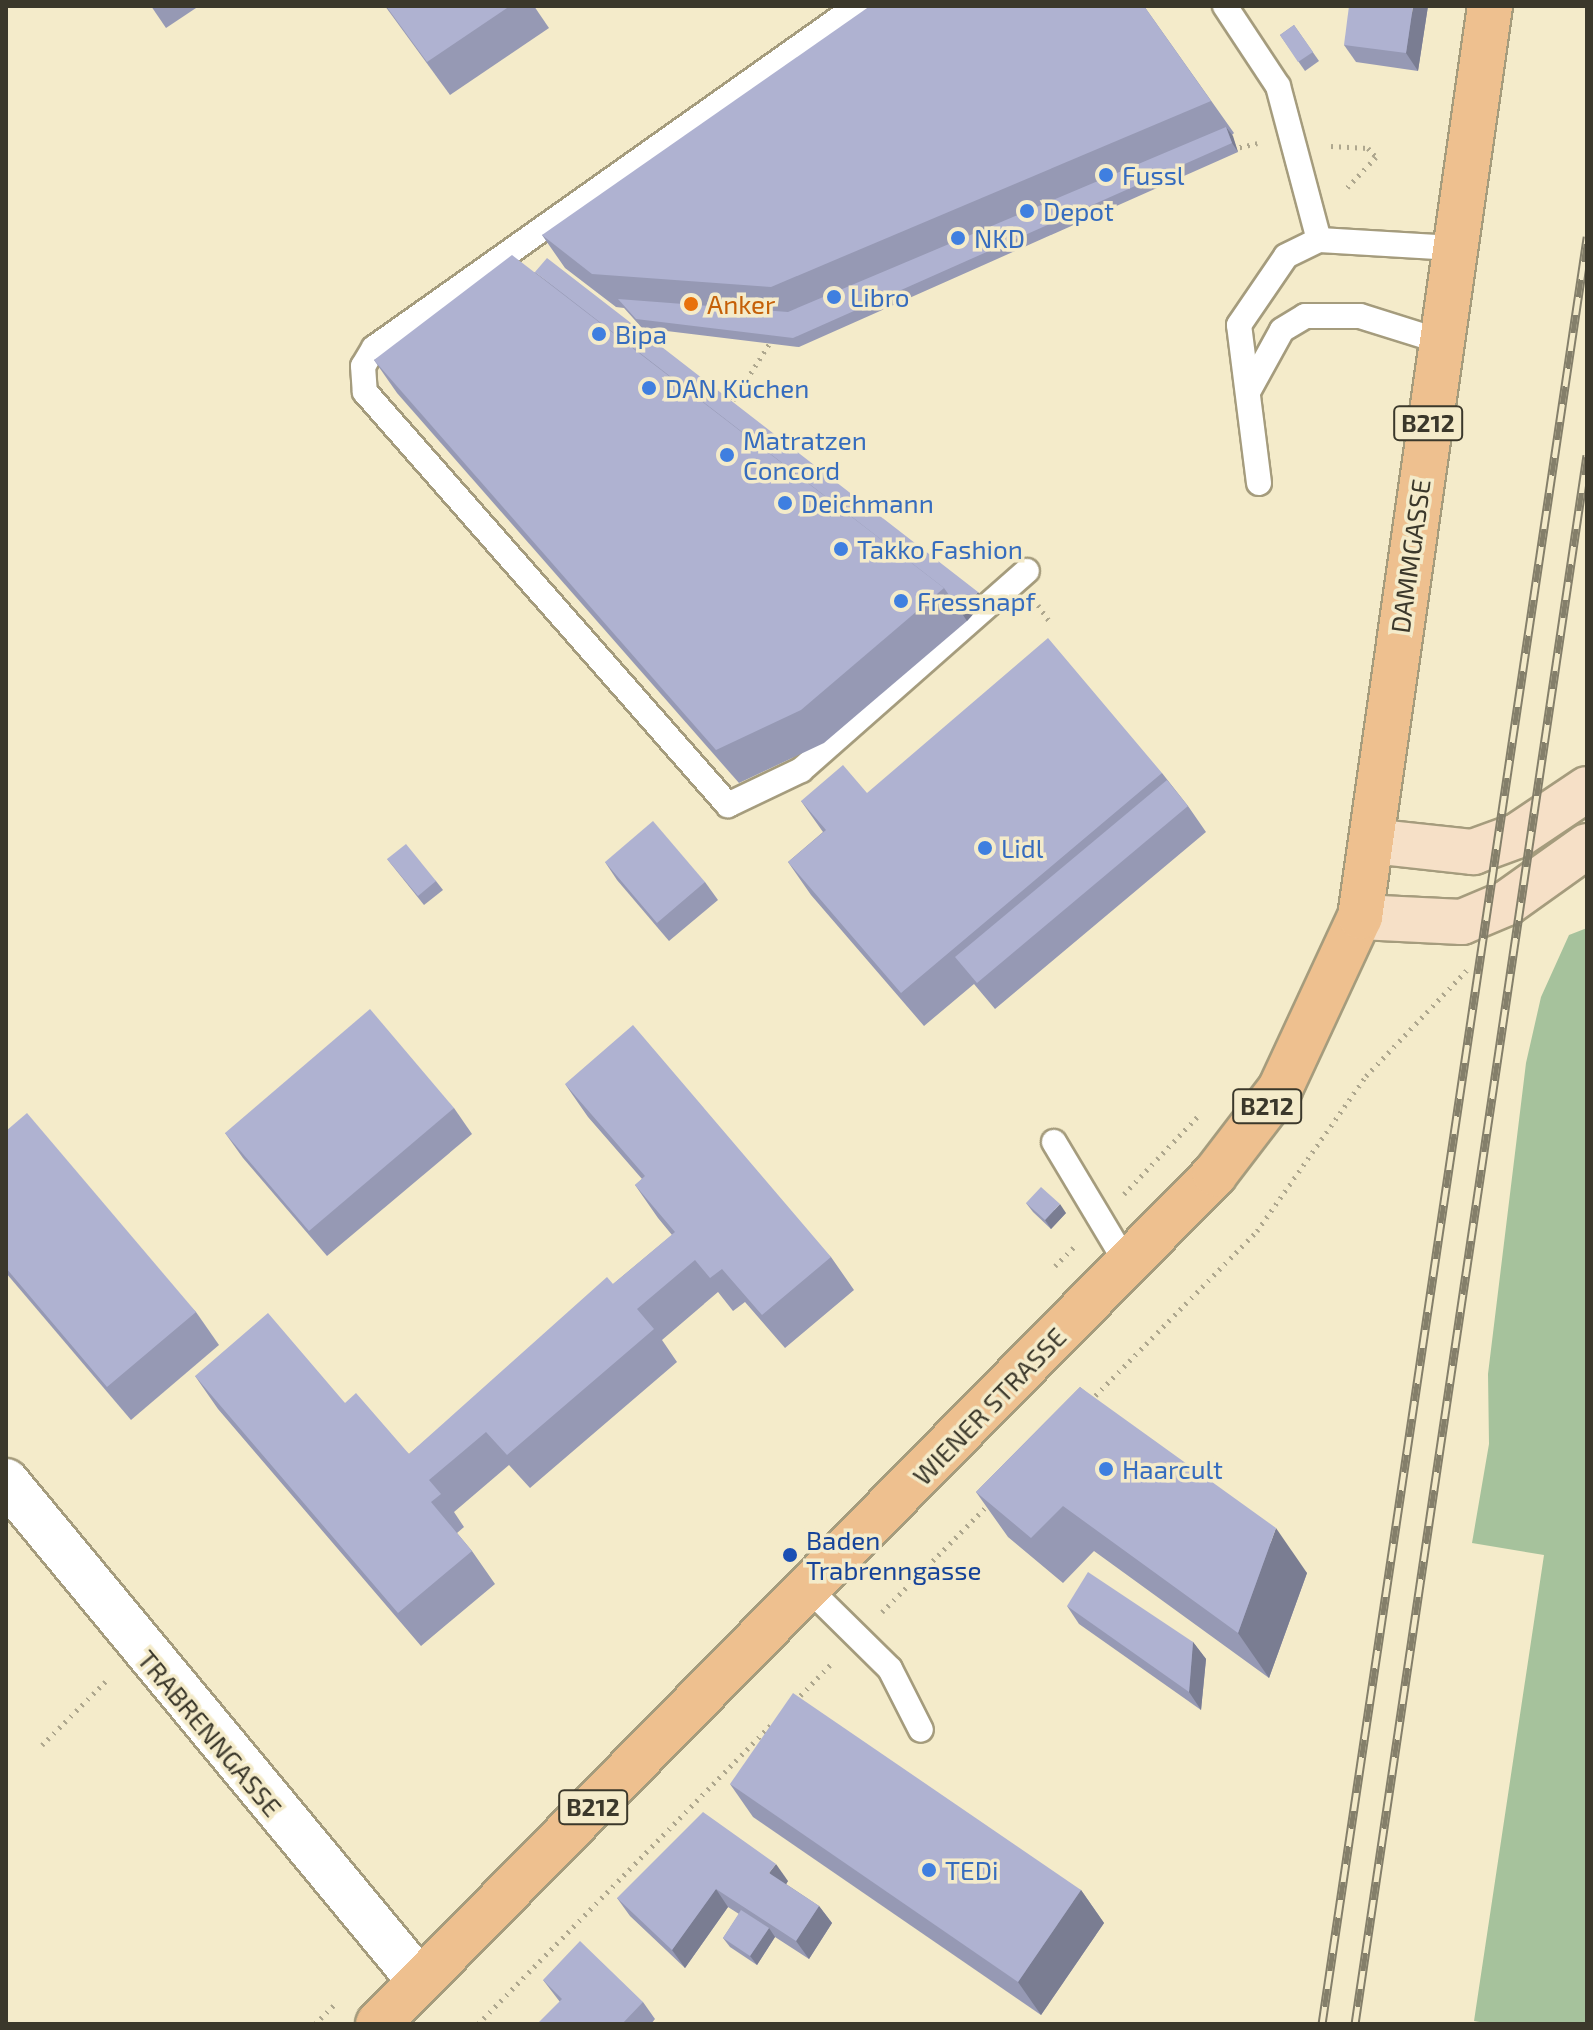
<!DOCTYPE html>
<meta charset="utf-8">
<style>
body{margin:0}
#map{position:relative;width:1593px;height:2030px;overflow:hidden;background:#f4ebca;font-family:"Exo 2",sans-serif}
div>[style]{position:absolute}
.green>*{inset:0;background:#a6c29c}
.path>*{height:5px;margin-top:-2.5px;transform-origin:0;background:repeating-linear-gradient(90deg,#aea78e 0 2px,transparent 0 8px)}
.roads{filter:drop-shadow(2px 0 #a59c7d) drop-shadow(-2px 0 #a59c7d) drop-shadow(0 2px #a59c7d) drop-shadow(0 -2px #a59c7d)}
.lane>*{height:24px;margin:-12px;padding:0 12px;transform-origin:12px;border-radius:12px;background:#fff}
.street>*{height:44px;margin:-22px;padding:0 22px;transform-origin:22px;border-radius:22px;background:#fff}
.secondary>*{height:44px;margin:-22px;padding:0 22px;transform-origin:22px;border-radius:22px;background:#f6e0c7}
.primary>*{height:44px;margin:-22px;padding:0 22px;transform-origin:22px;border-radius:22px;background:#eec08f}
.rail>*{height:9px;margin-top:-4.5px;transform-origin:0;background:repeating-linear-gradient(90deg,#f4ebca 0 18px,#847f6a 0 36px);box-sizing:border-box;border-block:2px solid #847f6a}
.wall>*{inset:0;background:#9699b4}
.shaded-wall>*{inset:0;background:#7a7d92}
.building>*{inset:0;background:#afb2d1}
.dots>*{width:22px;height:22px;translate:-50% -50%;box-sizing:border-box;border:4px solid #f4ebca;border-radius:50%}
span{translate:-50% -50%;white-space:nowrap;text-align:center;line-height:1.15;-webkit-text-stroke:7px #f4ebca;paint-order:stroke}
.shield-label span{padding:2px 6px;background:#f4ebca;border:2px solid;border-radius:6px;-webkit-text-stroke-width:0}
.shield-label{font-size:24px;color:#3b382b;font-weight:700}
.shop-label{font-size:26px;color:#366cbe}
.left{translate:0 -50%;text-align:left}
.food-label{font-size:26px;color:#c56008}
.street-label{font-size:26px;color:#3b382b}
.transit-label{font-size:26px;color:#164399}
.frame{position:absolute;inset:0;border:8px solid #3b382b;pointer-events:none}
</style>
<div id="map">
<div class="green">
<i style="clip-path:polygon(1587px 928px,1587px 2024px,1491px 2024px,1474px 2021px,1544px 1555px,1472px 1543px,1489px 1444px,1488px 1374px,1526px 1063px,1541px 997px,1569px 935px)"></i>
</div>
<div class="path">
<i style="left:1331px;top:146px;width:37px;rotate:3deg"></i>
<i style="left:1368px;top:148px;width:12px;rotate:48deg"></i>
<i style="left:1376px;top:157px;width:47px;rotate:133.3deg"></i>
<i style="left:1232px;top:149px;width:26px;rotate:-13deg"></i>
<i style="left:729px;top:407px;width:82px;rotate:-57.5deg"></i>
<i style="left:1038px;top:605px;width:21px;rotate:55deg"></i>
<i style="left:1124px;top:1194px;width:110px;rotate:-46.5deg"></i>
<i style="left:1055px;top:1266px;width:30px;rotate:-45deg"></i>
<i style="left:1090px;top:1401px;width:238px;rotate:-45.5deg"></i>
<i style="left:1257px;top:1231px;width:189px;rotate:-54.9deg"></i>
<i style="left:1366px;top:1076px;width:149px;rotate:-46.4deg"></i>
<i style="left:882px;top:1612px;width:153px;rotate:-45.3deg"></i>
<i style="left:795px;top:1701px;width:54px;rotate:-45.7deg"></i>
<i style="left:42px;top:1745px;width:95px;rotate:-45deg"></i>
<i style="left:315px;top:2024px;width:30px;rotate:-45deg"></i>
<i style="left:478px;top:2024px;width:423px;rotate:-45.6deg"></i>
</div>
<div class="roads">
<div class="lane">
<i style="left:857px;top:6px;width:592px;rotate:144.7deg"></i>
<i style="left:374px;top:348px;width:21px;rotate:121deg"></i>
<i style="left:363px;top:366px;width:26px;rotate:86deg"></i>
<i style="left:365px;top:392px;width:550px;rotate:48.69deg"></i>
<i style="left:728px;top:805px;width:81px;rotate:-25.6deg"></i>
<i style="left:801px;top:770px;width:301px;rotate:-41.4deg"></i>
<i style="left:1225px;top:6px;width:96px;rotate:56.5deg"></i>
<i style="left:1278px;top:86px;width:159px;rotate:75.1deg"></i>
<i style="left:1249px;top:390px;width:68px;rotate:-61.2deg"></i>
<i style="left:1282px;top:330px;width:27px;rotate:-31deg"></i>
<i style="left:1305px;top:316px;width:55px"></i>
<i style="left:1360px;top:316px;width:84px;rotate:17.4deg"></i>
<i style="left:1259px;top:483px;width:159px;rotate:-97.2deg"></i>
<i style="left:1239px;top:325px;width:83px;rotate:-55.7deg"></i>
<i style="left:1286px;top:256px;width:37px;rotate:-26deg"></i>
<i style="left:1319px;top:240px;width:135px;rotate:3.4deg"></i>
<i style="left:1054px;top:1142px;width:142px;rotate:59.1deg"></i>
<i style="left:810px;top:1590px;width:112px;rotate:44.6deg"></i>
<i style="left:890px;top:1669px;width:68px;rotate:63.1deg"></i>
</div>
<div class="street">
<i style="left:6px;top:1481px;width:648px;rotate:50.39deg"></i>
</div>
<div class="secondary">
<i style="left:1371px;top:841px;width:103px;rotate:6.2deg"></i>
<i style="left:1473px;top:852px;width:47px;rotate:-20deg"></i>
<i style="left:1517px;top:836px;width:84px;rotate:-33.9deg"></i>
<i style="left:1360px;top:917px;width:102px;rotate:2.8deg"></i>
<i style="left:1462px;top:922px;width:49px;rotate:-22.9deg"></i>
<i style="left:1507px;top:903px;width:98px;rotate:-35.5deg"></i>
</div>
<div class="primary">
<i style="left:378px;top:2024px;width:1193px;rotate:-45.44deg"></i>
<i style="left:1215px;top:1174px;width:107px;rotate:-52.6deg"></i>
<i style="left:1280px;top:1089px;width:190px;rotate:-65.1deg"></i>
<i style="left:1360px;top:917px;width:920px;rotate:-81.88deg"></i>
</div>
</div>
<div class="rail">
<i style="left:1322px;top:2024px;width:1807px;rotate:-81.56deg"></i>
<i style="left:1355px;top:2024px;width:1586px;rotate:-81.59deg"></i>
</div>
<div class="wall">
<i style="clip-path:polygon(151px 6px,199px 6px,166px 28px)"></i>
<i style="clip-path:polygon(385px 6px,534px 6px,549px 28px,450px 95px)"></i>
<i style="clip-path:polygon(1144px 6px,1234px 133px,1232px 135px,1238px 152px,799px 347px,642px 328px,624px 308px,616px 307px,565px 268px,542px 235px)"></i>
<i style="clip-path:polygon(1428px 6px,1418px 71px,1356px 62px,1344px 45px)"></i>
<i style="clip-path:polygon(1294px 25px,1319px 61px,1305px 71px,1280px 35px)"></i>
<i style="clip-path:polygon(535px 272px,985px 601px,967px 621px,824px 743px,739px 783px,397px 393px,374px 360px)"></i>
<i style="clip-path:polygon(1162px 773px,1188px 806px,1206px 832px,995px 1009px,974px 984px,924px 1026px,811px 895px,788px 862px,823px 832px,801px 801px,867px 793px)"></i>
<i style="clip-path:polygon(387px 859px,436px 881px,443px 890px,424px 905px)"></i>
<i style="clip-path:polygon(605px 862px,705px 882px,718px 900px,669px 941px,617px 880px)"></i>
<i style="clip-path:polygon(565px 1084px,831px 1257px,854px 1290px,785px 1348px,745px 1302px,733px 1311px,718px 1292px,662px 1340px,677px 1362px,530px 1488px,509px 1465px,454px 1512px,464px 1527px,457px 1533px,472px 1551px,495px 1584px,421px 1646px,218px 1409px,195px 1376px,345px 1403px,409px 1454px,672px 1235px,658px 1218px,635px 1185px,642px 1179px,588px 1117px)"></i>
<i style="clip-path:polygon(454px 1108px,472px 1134px,327px 1256px,243px 1158px,225px 1133px)"></i>
<i style="clip-path:polygon(6px 1131px,196px 1312px,219px 1345px,131px 1420px,6px 1273px)"></i>
<i style="clip-path:polygon(1026px 1203px,1066px 1213px,1051px 1229px,1033px 1212px)"></i>
<i style="clip-path:polygon(1080px 1387px,1307px 1573px,1269px 1678px,1094px 1551px,1063px 1583px,1008px 1537px,976px 1492px)"></i>
<i style="clip-path:polygon(1067px 1606px,1193px 1642px,1206px 1659px,1201px 1710px,1079px 1624px)"></i>
<i style="clip-path:polygon(730px 1784px,1081px 1890px,1104px 1923px,1041px 2015px,753px 1817px)"></i>
<i style="clip-path:polygon(788px 1881px,786px 1884px,819px 1906px,832px 1923px,809px 1959px,775px 1937px,757px 1965px,730px 1947px,723px 1938px,739px 1914px,728px 1907px,685px 1968px,630px 1916px,617px 1898px)"></i>
<i style="clip-path:polygon(543px 1980px,643px 2002px,655px 2019px,651px 2024px,540px 2024px,560px 2002px)"></i>
</div>
<div class="shaded-wall">
<i style="clip-path:polygon(1413px 6px,1428px 6px,1418px 71px,1406px 53px)"></i>
<i style="clip-path:polygon(1226px 127px,1233px 136px,1238px 152px,1232px 143px)"></i>
<i style="clip-path:polygon(978px 592px,985px 601px,967px 621px,961px 612px)"></i>
<i style="clip-path:polygon(1060px 1204px,1066px 1213px,1051px 1229px,1045px 1220px)"></i>
<i style="clip-path:polygon(1276px 1528px,1307px 1573px,1269px 1678px,1238px 1633px)"></i>
<i style="clip-path:polygon(1193px 1642px,1206px 1659px,1201px 1710px,1189px 1692px)"></i>
<i style="clip-path:polygon(776px 1864px,788px 1881px,782px 1891px,769px 1873px)"></i>
<i style="clip-path:polygon(716px 1889px,728px 1907px,685px 1968px,672px 1950px)"></i>
<i style="clip-path:polygon(1081px 1890px,1104px 1923px,1041px 2015px,1018px 1982px)"></i>
<i style="clip-path:polygon(819px 1906px,832px 1923px,809px 1959px,796px 1941px)"></i>
<i style="clip-path:polygon(769px 1928px,775px 1937px,757px 1965px,750px 1956px)"></i>
</div>
<div class="building">
<i style="clip-path:polygon(386px 6px,510px 6px,427px 62px)"></i>
<i style="clip-path:polygon(870px 6px,1144px 6px,1211px 101px,771px 287px,592px 274px,542px 235px)"></i>
<i style="clip-path:polygon(1349px 6px,1413px 6px,1406px 53px,1344px 45px)"></i>
<i style="clip-path:polygon(1294px 25px,1313px 52px,1298px 62px,1280px 35px)"></i>
<i style="clip-path:polygon(1226px 127px,1232px 143px,793px 338px,636px 319px,618px 299px,788px 312px)"></i>
<i style="clip-path:polygon(512px 255px,944px 588px,801px 710px,716px 750px,374px 360px)"></i>
<i style="clip-path:polygon(547px 258px,978px 592px,961px 612px,944px 588px,535px 272px)"></i>
<i style="clip-path:polygon(1048px 638px,1162px 773px,901px 993px,788px 862px,826px 830px,801px 801px,843px 765px,867px 793px)"></i>
<i style="clip-path:polygon(1167px 780px,1188px 806px,977px 983px,955px 957px)"></i>
<i style="clip-path:polygon(653px 821px,705px 882px,657px 923px,605px 862px)"></i>
<i style="clip-path:polygon(406px 844px,436px 881px,418px 896px,387px 859px)"></i>
<i style="clip-path:polygon(370px 1009px,454px 1108px,309px 1231px,225px 1133px)"></i>
<i style="clip-path:polygon(633px 1025px,831px 1257px,762px 1315px,722px 1269px,710px 1278px,695px 1260px,637px 1309px,654px 1329px,507px 1455px,486px 1432px,429px 1480px,441px 1494px,431px 1502px,472px 1551px,398px 1613px,195px 1376px,268px 1313px,345px 1403px,356px 1393px,409px 1454px,607px 1277px,613px 1284px,675px 1232px,635px 1185px,645px 1176px,565px 1084px)"></i>
<i style="clip-path:polygon(27px 1113px,196px 1312px,107px 1387px,6px 1268px,6px 1131px)"></i>
<i style="clip-path:polygon(1041px 1187px,1060px 1204px,1045px 1220px,1026px 1203px)"></i>
<i style="clip-path:polygon(1080px 1387px,1276px 1528px,1238px 1633px,1063px 1506px,1031px 1538px,976px 1492px)"></i>
<i style="clip-path:polygon(1088px 1572px,1193px 1642px,1189px 1692px,1067px 1606px)"></i>
<i style="clip-path:polygon(793px 1693px,1081px 1890px,1018px 1982px,730px 1784px)"></i>
<i style="clip-path:polygon(703px 1812px,776px 1864px,769px 1873px,819px 1906px,796px 1941px,716px 1889px,672px 1950px,617px 1898px)"></i>
<i style="clip-path:polygon(741px 1910px,769px 1928px,750px 1956px,723px 1938px)"></i>
<i style="clip-path:polygon(580px 1941px,643px 2002px,622px 2024px,541px 2024px,539px 2022px,562px 1999px,543px 1980px)"></i>
</div>
<div class="dots">
<i style="left:1106px;top:175px;background:#3f7fe0"></i>
<i style="left:1027px;top:211px;background:#3f7fe0"></i>
<i style="left:958px;top:238px;background:#3f7fe0"></i>
<i style="left:834px;top:297px;background:#3f7fe0"></i>
<i style="left:691px;top:304px;background:#e8710a"></i>
<i style="left:599px;top:334px;background:#3f7fe0"></i>
<i style="left:649px;top:388px;background:#3f7fe0"></i>
<i style="left:727px;top:455px;background:#3f7fe0"></i>
<i style="left:785px;top:503px;background:#3f7fe0"></i>
<i style="left:841px;top:549px;background:#3f7fe0"></i>
<i style="left:901px;top:601px;background:#3f7fe0"></i>
<i style="left:985px;top:848px;background:#3f7fe0"></i>
<i style="left:1106px;top:1469px;background:#3f7fe0"></i>
<i style="left:790px;top:1555px;background:#1a4fb4"></i>
<i style="left:929px;top:1870px;background:#3f7fe0"></i>
</div>
<div class="shield-label">
<span style="left:1428px;top:423px">B212</span>
<span style="left:1267px;top:1106px">B212</span>
<span style="left:593px;top:1807px">B212</span>
</div>
<div class="shop-label">
<span class="left" style="left:1122px;top:175px">Fussl</span>
<span class="left" style="left:1043px;top:211px">Depot</span>
<span class="left" style="left:974px;top:238px">NKD</span>
<span class="left" style="left:850px;top:297px">Libro</span>
<span class="left" style="left:615px;top:334px">Bipa</span>
<span class="left" style="left:665px;top:388px">DAN Küchen</span>
<span class="left" style="left:743px;top:455px">Matratzen<br>Concord</span>
<span class="left" style="left:801px;top:503px">Deichmann</span>
<span class="left" style="left:857px;top:549px">Takko Fashion</span>
<span class="left" style="left:917px;top:601px">Fressnapf</span>
<span class="left" style="left:1001px;top:848px">Lidl</span>
<span class="left" style="left:1122px;top:1469px">Haarcult</span>
<span class="left" style="left:945px;top:1870px">TEDi</span>
</div>
<div class="food-label">
<span class="left" style="left:707px;top:304px">Anker</span>
</div>
<div class="street-label">
<span style="left:1410px;top:556px;rotate:-82deg">DAMMGASSE</span>
<span style="left:989px;top:1406px;rotate:-46deg">WIENER STRASSE</span>
<span style="left:210px;top:1733px;rotate:50deg">TRABRENNGASSE</span>
</div>
<div class="transit-label">
<span class="left" style="left:806px;top:1555px">Baden<br>Trabrenngasse</span>
</div>
<div class="frame"></div>
</div>
